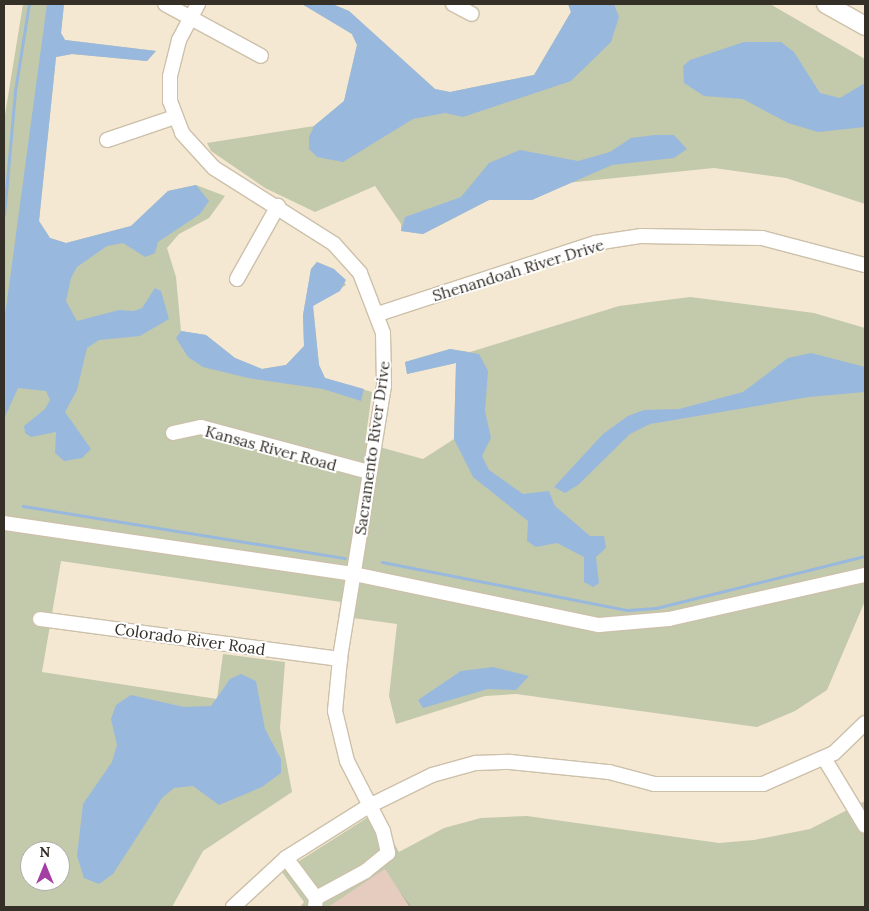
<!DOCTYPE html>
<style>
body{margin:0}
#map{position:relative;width:869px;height:911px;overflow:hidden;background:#f5e8d2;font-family:Lora,serif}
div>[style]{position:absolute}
.green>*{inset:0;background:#c3c9ab}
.water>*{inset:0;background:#98b8de}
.shadow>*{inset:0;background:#0003}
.stream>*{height:3px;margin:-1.5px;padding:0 1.5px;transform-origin:1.5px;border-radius:1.5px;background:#98b8de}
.building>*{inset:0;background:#e5ccbf}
.roads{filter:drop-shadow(1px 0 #ccc0aa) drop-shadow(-1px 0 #ccc0aa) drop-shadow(0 1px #ccc0aa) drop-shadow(0 -1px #ccc0aa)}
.minor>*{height:14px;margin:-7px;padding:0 7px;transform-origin:7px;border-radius:7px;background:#fff}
.major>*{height:18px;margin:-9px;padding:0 9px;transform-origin:9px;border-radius:9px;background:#fff}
span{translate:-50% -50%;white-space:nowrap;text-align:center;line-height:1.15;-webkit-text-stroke:4px #fff;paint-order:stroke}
.street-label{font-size:16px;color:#342f27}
.frame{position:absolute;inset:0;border:5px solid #342f27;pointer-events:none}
.north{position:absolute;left:20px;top:841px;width:50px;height:50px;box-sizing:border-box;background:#fff;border:1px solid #aeaca9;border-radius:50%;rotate:0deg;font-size:14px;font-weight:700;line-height:20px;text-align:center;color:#342f27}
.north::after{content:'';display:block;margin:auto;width:18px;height:22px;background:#a43ea2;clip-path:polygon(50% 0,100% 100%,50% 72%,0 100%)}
</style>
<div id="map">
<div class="green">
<i style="clip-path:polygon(evenodd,23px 4px,64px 4px,61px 33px,65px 40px,156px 51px,147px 61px,72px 54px,56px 57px,39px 221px,50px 238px,66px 243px,131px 226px,168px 191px,196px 185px,225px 196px,209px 218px,179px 234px,167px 248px,176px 277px,181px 331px,206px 335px,235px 358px,262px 369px,286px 365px,304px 346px,303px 315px,311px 269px,317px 262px,334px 269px,346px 285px,313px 306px,319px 365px,325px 378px,372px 392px,365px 443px,423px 459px,454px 439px,456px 363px,407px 374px,405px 362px,450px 349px,470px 352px,619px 306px,690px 297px,814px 313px,865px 328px,865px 601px,827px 690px,795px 711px,757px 727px,516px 694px,485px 696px,396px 724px,389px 696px,397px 624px,338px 616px,341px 602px,61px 561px,42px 672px,217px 699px,223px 654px,285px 662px,280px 728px,292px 792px,203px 851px,172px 907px,4px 907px,4px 121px,23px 4px,30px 851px,60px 851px,60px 881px,30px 881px,30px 851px)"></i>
<i style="clip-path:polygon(302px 4px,332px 4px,349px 11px,435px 89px,450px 92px,534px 75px,571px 12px,568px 4px,770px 4px,865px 59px,865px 204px,786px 178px,714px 168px,566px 183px,532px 200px,489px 200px,423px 234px,401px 231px,401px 224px,375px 186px,315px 212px,265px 188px,211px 151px,207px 143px,314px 126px,344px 101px,357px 45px,352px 34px)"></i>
<i style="clip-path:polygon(865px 801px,865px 907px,300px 907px,304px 902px,282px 872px,376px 812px,399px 852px,444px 828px,481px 818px,527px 816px,719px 843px,754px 840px,810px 829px)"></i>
</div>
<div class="water">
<i style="clip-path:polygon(47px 4px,64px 4px,61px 33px,65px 40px,156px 51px,147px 61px,72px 54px,56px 57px,39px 221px,50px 238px,66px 243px,131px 226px,168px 191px,196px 185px,209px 201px,200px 214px,158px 242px,155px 253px,145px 257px,123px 243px,107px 246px,77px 267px,71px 278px,66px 301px,77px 321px,119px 310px,134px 311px,142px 308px,155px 288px,161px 291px,169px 319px,140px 336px,99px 340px,87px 348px,77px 390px,65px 412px,91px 449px,82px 458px,64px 461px,55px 453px,56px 432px,31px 437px,25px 433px,24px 426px,45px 409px,50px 400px,46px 391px,18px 388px,4px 419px,4px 323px)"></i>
<i style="clip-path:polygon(302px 4px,332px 4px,349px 11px,435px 89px,450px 92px,534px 75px,571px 12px,568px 4px,614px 4px,619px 17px,611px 42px,571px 81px,463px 117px,445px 113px,413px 119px,343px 162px,317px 157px,309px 149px,309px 137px,314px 126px,344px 101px,357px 45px,352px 34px)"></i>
<i style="clip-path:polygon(744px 42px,781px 42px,794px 52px,820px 93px,840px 98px,865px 83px,865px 127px,818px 132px,788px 123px,743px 99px,704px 96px,684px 83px,683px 66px,690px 60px)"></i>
<i style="clip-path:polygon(655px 135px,674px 135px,687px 149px,674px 158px,612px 165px,532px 200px,489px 200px,423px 234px,401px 231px,405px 217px,461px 197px,489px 163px,520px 150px,578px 161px,610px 152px,631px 138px)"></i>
<i style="clip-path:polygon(317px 262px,334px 269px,346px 280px,340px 291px,313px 306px,319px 365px,325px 378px,364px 389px,361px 401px,323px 389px,248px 378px,203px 367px,188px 357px,176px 338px,181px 331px,206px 335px,235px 358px,262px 369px,286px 365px,304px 346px,303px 315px,311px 269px)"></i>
<i style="clip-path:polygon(450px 349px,479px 354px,488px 371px,485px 411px,491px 438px,482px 456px,489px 470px,523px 494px,549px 491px,555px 506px,590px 536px,604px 536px,606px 548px,596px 557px,599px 583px,593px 587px,584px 582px,584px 557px,557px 543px,536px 547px,527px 541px,528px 521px,473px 477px,454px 439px,456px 363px,407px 374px,405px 362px)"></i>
<i style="clip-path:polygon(811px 353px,865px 367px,865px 392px,809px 397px,650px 424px,630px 434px,578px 485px,565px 493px,554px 487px,603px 434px,628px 416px,644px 410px,679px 409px,743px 392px,788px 358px)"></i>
<i style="clip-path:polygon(493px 667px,529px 676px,516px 690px,488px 689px,423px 708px,418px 700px,461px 671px)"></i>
<i style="clip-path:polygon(241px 674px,256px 681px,265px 729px,281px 759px,281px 773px,262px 787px,219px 805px,193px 786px,174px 788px,162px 798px,113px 874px,99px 884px,84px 878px,77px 856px,83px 804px,112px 762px,117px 745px,111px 719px,116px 705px,131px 695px,184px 707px,211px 706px,230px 679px)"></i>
</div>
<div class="shadow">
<i style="clip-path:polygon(385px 871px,411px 907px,338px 907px,336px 904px)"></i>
</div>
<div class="stream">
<i style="left:4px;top:215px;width:124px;rotate:-84.9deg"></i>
<i style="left:15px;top:91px;width:88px;rotate:-80.9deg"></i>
<i style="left:23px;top:506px;width:326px;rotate:9.2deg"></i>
<i style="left:382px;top:562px;width:250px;rotate:11.1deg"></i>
<i style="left:627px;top:610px;width:29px;rotate:-4deg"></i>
<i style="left:656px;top:608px;width:215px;rotate:-14deg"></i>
</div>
<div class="building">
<i style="clip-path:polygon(385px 869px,410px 907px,328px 907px)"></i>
</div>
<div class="roads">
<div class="minor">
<i style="left:165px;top:4px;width:109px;rotate:28.4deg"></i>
<i style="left:198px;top:4px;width:41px;rotate:117.8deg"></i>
<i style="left:179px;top:40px;width:37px;rotate:104deg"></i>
<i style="left:170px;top:76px;width:25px;rotate:90deg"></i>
<i style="left:170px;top:101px;width:34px;rotate:69deg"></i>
<i style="left:182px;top:133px;width:47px;rotate:47.6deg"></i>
<i style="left:214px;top:168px;width:142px;rotate:32.3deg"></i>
<i style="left:334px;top:244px;width:39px;rotate:48deg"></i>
<i style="left:360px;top:273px;width:64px;rotate:69deg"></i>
<i style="left:383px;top:333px;width:53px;rotate:88.9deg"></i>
<i style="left:384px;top:386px;width:277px;rotate:99.2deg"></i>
<i style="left:340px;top:659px;width:52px;rotate:95.5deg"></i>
<i style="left:335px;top:711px;width:51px;rotate:76.5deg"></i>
<i style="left:347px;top:761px;width:79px;rotate:62.8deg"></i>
<i style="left:383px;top:831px;width:23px;rotate:77deg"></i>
<i style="left:388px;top:853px;width:28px;rotate:141deg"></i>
<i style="left:366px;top:871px;width:57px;rotate:151.6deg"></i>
<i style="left:453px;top:4px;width:21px;rotate:28deg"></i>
<i style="left:107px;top:140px;width:72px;rotate:-18.7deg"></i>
<i style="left:237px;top:279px;width:84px;rotate:-60.7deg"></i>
<i style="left:378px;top:314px;width:228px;rotate:-18.1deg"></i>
<i style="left:595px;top:243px;width:47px;rotate:-8.7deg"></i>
<i style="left:641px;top:236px;width:121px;rotate:0.9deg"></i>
<i style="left:762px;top:238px;width:106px;rotate:14.7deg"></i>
<i style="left:173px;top:433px;width:29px;rotate:-12deg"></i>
<i style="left:201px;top:427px;width:174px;rotate:15deg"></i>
<i style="left:4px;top:523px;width:354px;rotate:8.3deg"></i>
<i style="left:354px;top:574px;width:250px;rotate:11.8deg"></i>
<i style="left:599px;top:625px;width:70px;rotate:-4.9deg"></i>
<i style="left:669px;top:619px;width:201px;rotate:-12.7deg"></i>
<i style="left:40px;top:619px;width:303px;rotate:7.6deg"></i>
<i style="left:824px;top:758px;width:79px;rotate:58.9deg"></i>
<i style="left:286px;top:858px;width:50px;rotate:53.1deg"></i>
<i style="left:316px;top:898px;width:9px;rotate:96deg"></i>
<i style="left:233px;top:907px;width:72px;rotate:-42.8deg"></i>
<i style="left:286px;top:858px;width:96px;rotate:-32.2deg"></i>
<i style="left:367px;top:807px;width:72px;rotate:-26.2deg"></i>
<i style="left:432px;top:775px;width:46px;rotate:-15.3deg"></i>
<i style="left:476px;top:763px;width:34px;rotate:-2deg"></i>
<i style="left:510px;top:762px;width:100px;rotate:5.8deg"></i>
<i style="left:609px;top:772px;width:47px;rotate:14.9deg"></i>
<i style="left:654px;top:784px;width:109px"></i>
<i style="left:763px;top:784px;width:77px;rotate:-23.6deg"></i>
<i style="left:834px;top:753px;width:43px;rotate:-44.1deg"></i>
</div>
<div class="major">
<i style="left:826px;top:4px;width:45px;rotate:29.4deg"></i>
</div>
</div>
<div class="street-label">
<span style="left:518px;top:270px;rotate:-17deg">Shenandoah River Drive</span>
<span style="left:271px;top:448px;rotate:15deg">Kansas River Road</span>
<span style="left:372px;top:448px;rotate:-82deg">Sacramento River Drive</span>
<span style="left:190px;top:639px;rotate:8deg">Colorado River Road</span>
</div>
<div class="frame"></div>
<div class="north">N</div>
</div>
